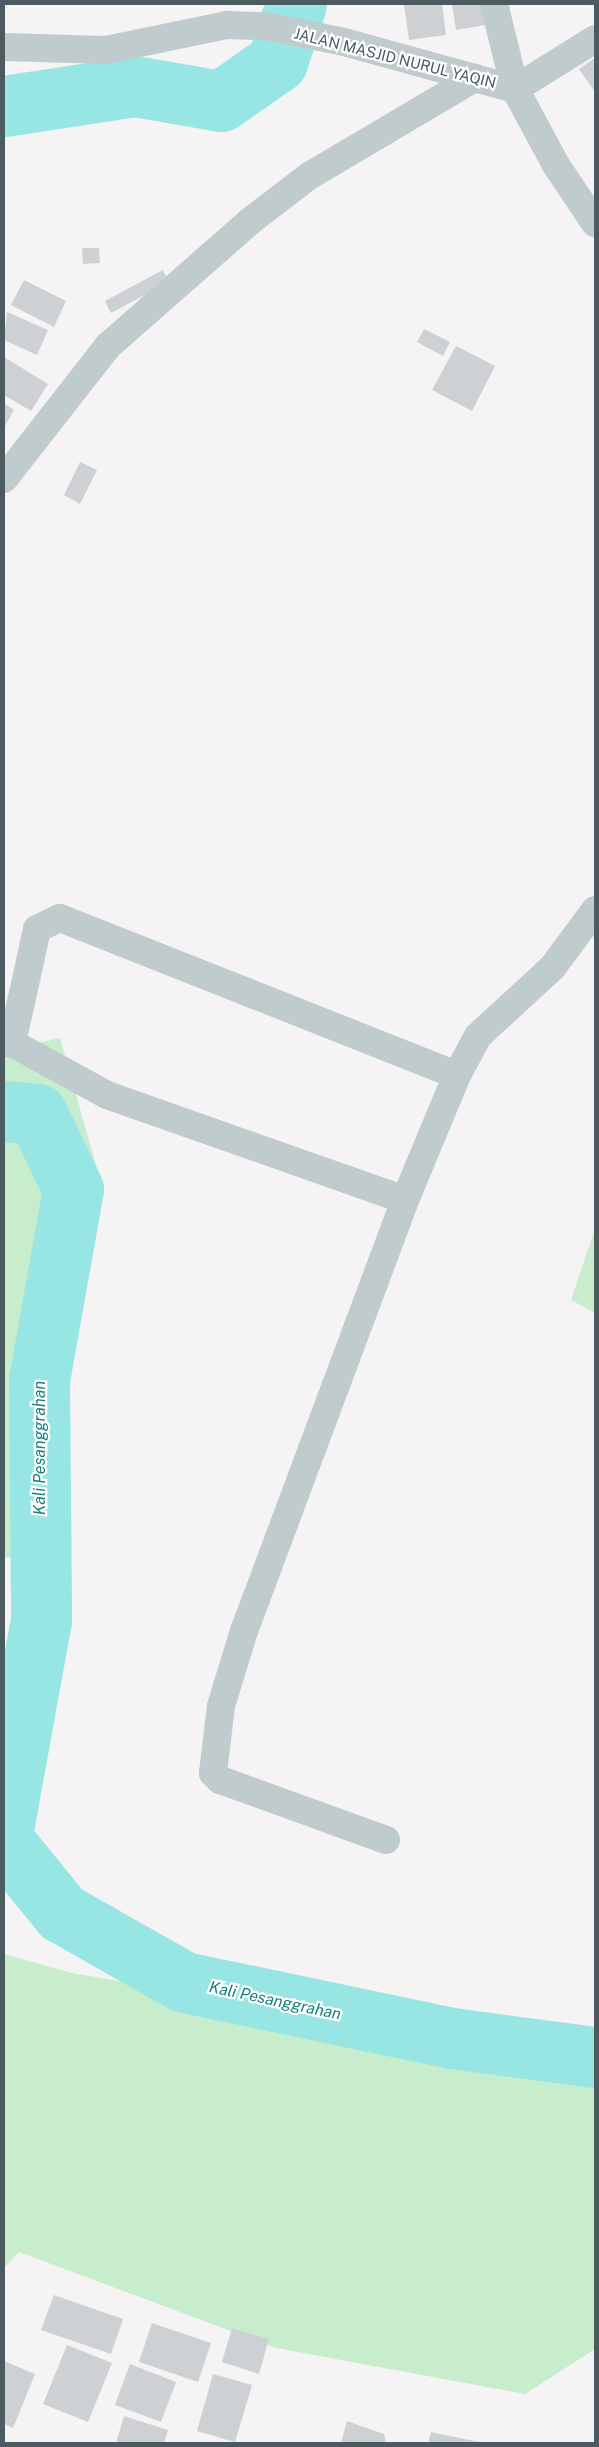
<!DOCTYPE html>
<style>
body{margin:0}
#map{position:relative;width:599px;height:2447px;overflow:hidden;background:#f5f3f4;font-family:"Public Sans",sans-serif}
div>[style]{position:absolute}
.green>*{inset:0;background:#c7edcc}
.river>*{height:61px;margin:-30.5px;padding:0 30.5px;transform-origin:30.5px;border-radius:30.5px;background:#98e6e3}
.building>*{inset:0;background:#cdd1d4}
.street>*{height:28px;margin:-14px;padding:0 14px;transform-origin:14px;border-radius:14px;background:#c0cbce}
span{translate:-50% -50%;white-space:nowrap;text-align:center;line-height:1.15;-webkit-text-stroke:4.5px #fff;paint-order:stroke}
.street-label{font-size:15px;color:#4c5b5f}
.water-label{font-size:16px;color:#17807c;font-style:italic}
.frame{position:absolute;inset:0;border:5px solid #4c5b5f;pointer-events:none}
</style>
<div id="map">
<div class="green">
<i style="clip-path:polygon(60px 1038px,101px 1183px,40px 1560px,4px 1557px,4px 1050px)"></i>
<i style="clip-path:polygon(595px 1229px,595px 1313px,571px 1300px)"></i>
<i style="clip-path:polygon(4px 1954px,72px 1973px,595px 2063px,595px 2349px,525px 2394px,276px 2348px,19px 2252px,4px 2268px)"></i>
</div>
<div class="river">
<i style="left:4px;top:106px;width:132px;rotate:-8.7deg"></i>
<i style="left:134px;top:86px;width:88px;rotate:9.8deg"></i>
<i style="left:221px;top:101px;width:68px;rotate:-34.9deg"></i>
<i style="left:277px;top:62px;width:61px;rotate:-71.9deg"></i>
<i style="left:4px;top:1111px;width:33px;rotate:5deg"></i>
<i style="left:37px;top:1114px;width:83px;rotate:64.4deg"></i>
<i style="left:73px;top:1189px;width:193px;rotate:100.1deg"></i>
<i style="left:39px;top:1379px;width:241px;rotate:89.5deg"></i>
<i style="left:41px;top:1620px;width:206px;rotate:100.3deg"></i>
<i style="left:4px;top:1842px;width:92px;rotate:50.8deg"></i>
<i style="left:62px;top:1913px;width:140px;rotate:29.5deg"></i>
<i style="left:184px;top:1982px;width:274px;rotate:11.8deg"></i>
<i style="left:452px;top:2038px;width:144px;rotate:7.6deg"></i>
</div>
<div class="building">
<i style="clip-path:polygon(404px 4px,442px 4px,446px 35px,409px 40px)"></i>
<i style="clip-path:polygon(452px 4px,482px 4px,485px 25px,456px 30px)"></i>
<i style="clip-path:polygon(595px 58px,595px 92px,579px 69px)"></i>
<i style="clip-path:polygon(82px 248px,99px 248px,100px 263px,83px 264px)"></i>
<i style="clip-path:polygon(163px 270px,169px 282px,111px 313px,105px 301px)"></i>
<i style="clip-path:polygon(24px 280px,66px 301px,54px 327px,11px 305px)"></i>
<i style="clip-path:polygon(7px 312px,48px 330px,37px 355px,4px 340px)"></i>
<i style="clip-path:polygon(424px 329px,450px 342px,443px 356px,417px 342px)"></i>
<i style="clip-path:polygon(456px 346px,495px 366px,472px 411px,432px 390px)"></i>
<i style="clip-path:polygon(4px 357px,48px 384px,31px 411px,4px 395px)"></i>
<i style="clip-path:polygon(4px 403px,14px 410px,4px 428px)"></i>
<i style="clip-path:polygon(80px 462px,97px 470px,80px 504px,64px 495px)"></i>
<i style="clip-path:polygon(54px 2295px,123px 2319px,111px 2354px,41px 2330px)"></i>
<i style="clip-path:polygon(152px 2323px,211px 2343px,198px 2382px,139px 2362px)"></i>
<i style="clip-path:polygon(232px 2328px,269px 2339px,259px 2374px,222px 2362px)"></i>
<i style="clip-path:polygon(67px 2345px,112px 2363px,88px 2422px,43px 2404px)"></i>
<i style="clip-path:polygon(4px 2361px,35px 2374px,13px 2428px,4px 2424px)"></i>
<i style="clip-path:polygon(130px 2364px,176px 2382px,161px 2422px,115px 2405px)"></i>
<i style="clip-path:polygon(213px 2374px,252px 2385px,235px 2442px,197px 2431px)"></i>
<i style="clip-path:polygon(124px 2416px,168px 2430px,164px 2443px,116px 2443px)"></i>
<i style="clip-path:polygon(347px 2421px,384px 2434px,386px 2443px,341px 2443px)"></i>
<i style="clip-path:polygon(431px 2432px,479px 2442px,479px 2443px,428px 2443px)"></i>
</div>
<div class="street">
<i style="left:494px;top:4px;width:88px;rotate:76.1deg"></i>
<i style="left:515px;top:89px;width:86px;rotate:61.7deg"></i>
<i style="left:556px;top:165px;width:70px;rotate:56.1deg"></i>
<i style="left:4px;top:47px;width:102px;rotate:1.7deg"></i>
<i style="left:106px;top:50px;width:124px;rotate:-11.7deg"></i>
<i style="left:227px;top:25px;width:38px;rotate:2deg"></i>
<i style="left:265px;top:26px;width:81px;rotate:11.4deg"></i>
<i style="left:344px;top:42px;width:177px;rotate:15.4deg"></i>
<i style="left:515px;top:89px;width:94px;rotate:-32deg"></i>
<i style="left:4px;top:479px;width:169px;rotate:-52deg"></i>
<i style="left:108px;top:346px;width:188px;rotate:-41.3deg"></i>
<i style="left:249px;top:222px;width:76px;rotate:-37.5deg"></i>
<i style="left:309px;top:176px;width:193px;rotate:-30.6deg"></i>
<i style="left:4px;top:1043px;width:8px"></i>
<i style="left:12px;top:1043px;width:108px;rotate:28.7deg"></i>
<i style="left:107px;top:1095px;width:316px;rotate:19.4deg"></i>
<i style="left:12px;top:1043px;width:117px;rotate:-77.6deg"></i>
<i style="left:37px;top:929px;width:25px;rotate:-26deg"></i>
<i style="left:60px;top:918px;width:427px;rotate:21.6deg"></i>
<i style="left:457px;top:1075px;width:44px;rotate:-61.7deg"></i>
<i style="left:478px;top:1036px;width:100px;rotate:-42.6deg"></i>
<i style="left:552px;top:968px;width:72px;rotate:-53.4deg"></i>
<i style="left:386px;top:1840px;width:177px;rotate:-160.1deg"></i>
<i style="left:220px;top:1780px;width:10px;rotate:-135deg"></i>
<i style="left:213px;top:1773px;width:67px;rotate:-83.2deg"></i>
<i style="left:221px;top:1706px;width:78px;rotate:-73deg"></i>
<i style="left:244px;top:1631px;width:460px;rotate:-69.5deg"></i>
<i style="left:405px;top:1200px;width:135px;rotate:-67.4deg"></i>
</div>
<div class="street-label">
<span style="left:395px;top:58px;rotate:14deg">JALAN MASJID NURUL YAQIN</span>
</div>
<div class="water-label">
<span style="left:40px;top:1448px;rotate:-90deg">Kali Pesanggrahan</span>
<span style="left:275px;top:2001px;rotate:12deg">Kali Pesanggrahan</span>
</div>
<div class="frame"></div>
</div>
